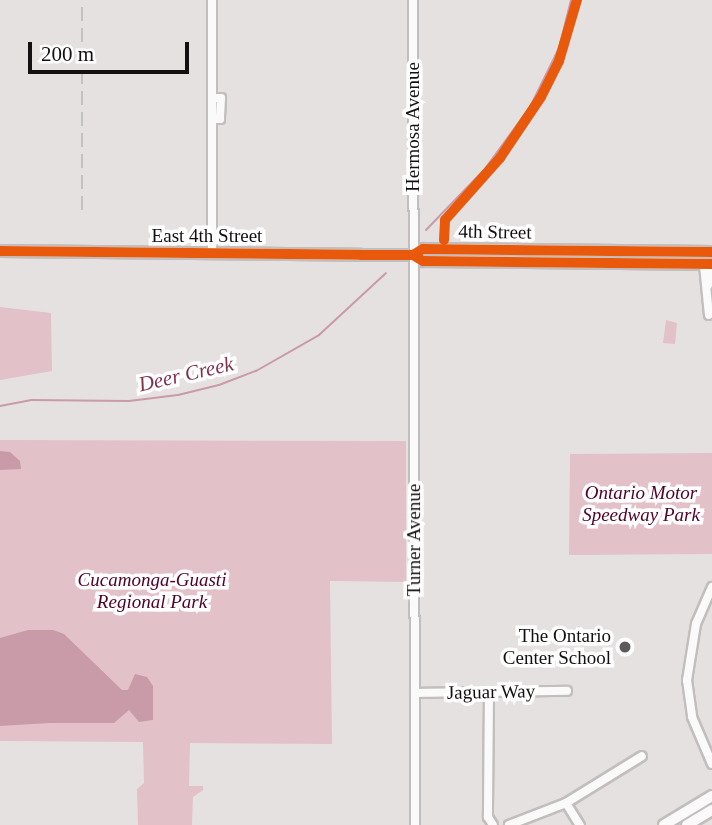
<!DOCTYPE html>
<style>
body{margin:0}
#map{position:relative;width:712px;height:825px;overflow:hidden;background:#e6e1e1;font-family:Georgia,serif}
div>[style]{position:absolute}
.green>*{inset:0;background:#e2c1c9}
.water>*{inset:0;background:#c99aa7}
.stream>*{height:2px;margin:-1px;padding:0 1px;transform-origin:1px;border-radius:1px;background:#c99aa7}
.roads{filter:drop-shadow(2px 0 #c2bebe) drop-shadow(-2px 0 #c2bebe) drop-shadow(0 2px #c2bebe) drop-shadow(0 -2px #c2bebe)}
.minor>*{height:8px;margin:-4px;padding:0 4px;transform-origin:4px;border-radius:4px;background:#fbfafa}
.major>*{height:10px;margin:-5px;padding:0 5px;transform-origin:5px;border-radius:5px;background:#fbfafa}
.rail>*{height:2px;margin-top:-1px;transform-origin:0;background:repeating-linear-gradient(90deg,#c3c2c2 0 14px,transparent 0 21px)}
.cycleway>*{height:10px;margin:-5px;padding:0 5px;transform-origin:5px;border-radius:5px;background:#e8590c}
.dots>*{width:19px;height:19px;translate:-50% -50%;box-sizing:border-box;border:4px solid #fff;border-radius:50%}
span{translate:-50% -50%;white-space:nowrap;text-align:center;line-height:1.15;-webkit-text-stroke:7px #fff;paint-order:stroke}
.street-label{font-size:19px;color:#141011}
.park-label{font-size:19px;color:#500126;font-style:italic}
.poi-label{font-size:19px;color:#141011}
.right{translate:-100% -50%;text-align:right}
.water-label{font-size:21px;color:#80324d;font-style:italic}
.scale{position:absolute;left:28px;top:42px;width:161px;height:32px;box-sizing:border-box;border:4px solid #141011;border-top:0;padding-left:9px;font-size:21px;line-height:24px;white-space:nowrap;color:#141011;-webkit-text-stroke:5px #fff;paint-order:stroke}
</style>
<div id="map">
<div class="green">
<i style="clip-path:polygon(0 307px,51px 313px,52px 371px,0 380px)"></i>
<i style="clip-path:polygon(666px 320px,677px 323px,675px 344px,663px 343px)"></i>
<i style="clip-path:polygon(0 440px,406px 441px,406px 582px,330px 581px,332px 744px,190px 743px,189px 786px,203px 786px,203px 790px,193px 797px,192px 825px,138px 825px,137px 789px,144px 783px,143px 742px,0 741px)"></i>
<i style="clip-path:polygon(712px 453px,712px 554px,569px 555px,570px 454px)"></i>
</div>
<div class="water">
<i style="clip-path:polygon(0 451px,10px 452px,20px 461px,21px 469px,0 470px)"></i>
<i style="clip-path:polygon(28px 630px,53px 630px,64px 634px,122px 690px,128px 690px,135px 674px,147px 677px,153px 686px,153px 720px,139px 722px,129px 710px,114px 723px,50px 723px,0 726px,0 638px)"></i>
</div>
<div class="stream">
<i style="left:426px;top:230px;width:83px;rotate:-46deg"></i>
<i style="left:484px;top:170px;width:78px;rotate:-53.9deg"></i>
<i style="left:530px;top:107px;width:66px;rotate:-63.8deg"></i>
<i style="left:559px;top:48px;width:49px;rotate:-76deg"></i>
<i style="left:0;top:406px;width:32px;rotate:-11deg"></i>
<i style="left:31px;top:400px;width:98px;rotate:0.6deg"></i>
<i style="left:129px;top:401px;width:49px;rotate:-7deg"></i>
<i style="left:178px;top:395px;width:42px;rotate:-13.7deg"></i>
<i style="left:219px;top:385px;width:40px;rotate:-21deg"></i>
<i style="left:256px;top:371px;width:73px;rotate:-29.7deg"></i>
<i style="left:319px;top:335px;width:91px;rotate:-42.8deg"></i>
</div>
<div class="roads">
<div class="minor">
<i style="left:212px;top:0;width:254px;rotate:90deg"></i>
<i style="left:413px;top:0;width:825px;rotate:89.86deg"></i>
<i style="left:212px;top:98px;width:9px"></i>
<i style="left:221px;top:98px;width:21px;rotate:93deg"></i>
<i style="left:220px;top:119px;width:8px;rotate:180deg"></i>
<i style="left:704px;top:265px;width:50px;rotate:84.3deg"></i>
<i style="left:708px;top:285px;width:20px;rotate:-84deg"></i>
<i style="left:712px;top:587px;width:40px;rotate:113.4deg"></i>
<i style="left:696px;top:624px;width:57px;rotate:99.1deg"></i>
<i style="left:687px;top:680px;width:37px;rotate:82deg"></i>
<i style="left:692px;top:717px;width:51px;rotate:66.9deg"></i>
<i style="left:489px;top:692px;width:125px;rotate:90.5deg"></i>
<i style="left:488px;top:817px;width:9px;rotate:58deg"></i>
<i style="left:415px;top:693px;width:152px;rotate:-0.8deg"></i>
<i style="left:566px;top:803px;width:26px;rotate:58deg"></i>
<i style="left:509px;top:825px;width:61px;rotate:-21.1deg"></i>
<i style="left:566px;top:803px;width:89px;rotate:-31.7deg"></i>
</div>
<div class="major">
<i style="left:0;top:251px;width:361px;rotate:0.6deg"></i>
<i style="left:361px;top:255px;width:52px"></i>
<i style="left:413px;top:255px;width:12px;rotate:-31deg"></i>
<i style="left:423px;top:249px;width:289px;rotate:0.6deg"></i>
<i style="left:413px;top:255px;width:12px;rotate:31deg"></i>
<i style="left:423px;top:261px;width:289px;rotate:0.6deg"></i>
<i style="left:664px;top:825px;width:56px;rotate:-31.1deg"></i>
<i style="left:687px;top:825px;width:29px;rotate:-31deg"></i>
</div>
</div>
<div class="rail">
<i style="left:82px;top:210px;width:210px;rotate:-90deg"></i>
</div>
<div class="cycleway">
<i style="left:444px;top:240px;width:20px;rotate:-87deg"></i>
<i style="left:445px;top:220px;width:83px;rotate:-48.4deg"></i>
<i style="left:500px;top:158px;width:73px;rotate:-56.1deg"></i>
<i style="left:541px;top:97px;width:40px;rotate:-63.4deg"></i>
<i style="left:559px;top:61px;width:64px;rotate:-73.6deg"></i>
<i style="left:0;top:251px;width:361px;rotate:0.6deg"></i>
<i style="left:361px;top:255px;width:52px"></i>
<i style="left:413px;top:255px;width:12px;rotate:-31deg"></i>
<i style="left:423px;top:249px;width:289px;rotate:0.6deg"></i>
<i style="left:413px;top:255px;width:12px;rotate:31deg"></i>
<i style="left:423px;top:261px;width:289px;rotate:0.6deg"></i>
</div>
<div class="dots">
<i style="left:625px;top:647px;background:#5e595a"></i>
</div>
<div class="street-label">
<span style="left:413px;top:127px;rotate:-90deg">Hermosa Avenue</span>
<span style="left:495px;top:232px;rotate:1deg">4th Street</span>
<span style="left:207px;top:236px">East 4th Street</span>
<span style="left:414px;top:540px;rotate:-90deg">Turner Avenue</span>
<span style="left:491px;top:692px;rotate:-1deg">Jaguar Way</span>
</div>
<div class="park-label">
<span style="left:641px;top:504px">Ontario Motor<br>Speedway Park</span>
<span style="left:152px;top:591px">Cucamonga-Guasti<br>Regional Park</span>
</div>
<div class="poi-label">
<span class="right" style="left:611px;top:647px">The Ontario<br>Center School</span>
</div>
<div class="water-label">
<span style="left:186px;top:374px;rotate:-13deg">Deer Creek</span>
</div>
<div class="scale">200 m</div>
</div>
